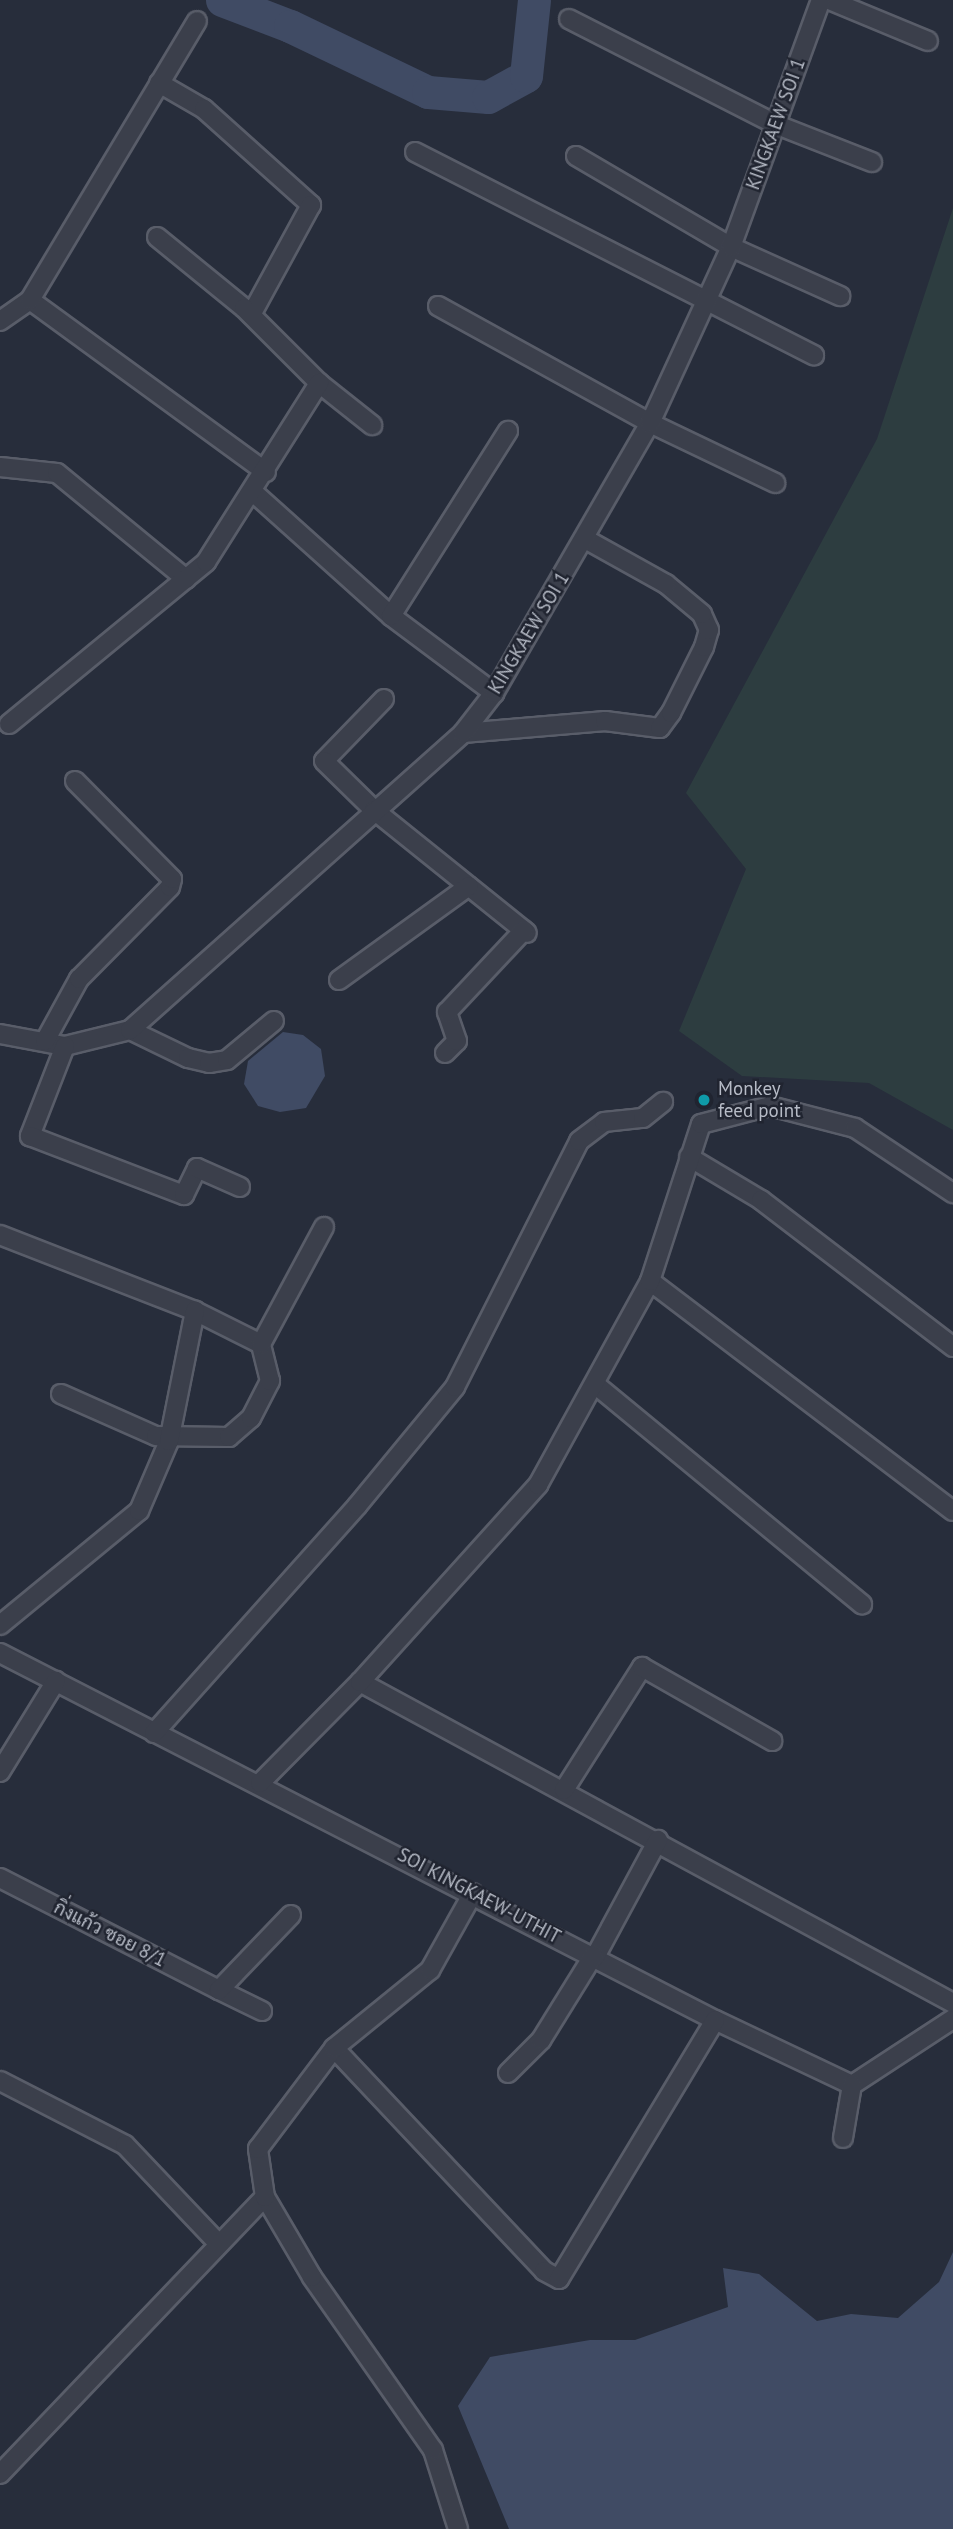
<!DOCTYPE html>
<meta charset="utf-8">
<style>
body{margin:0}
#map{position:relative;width:953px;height:2529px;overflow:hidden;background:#272d3b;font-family:"PT Sans",Sarabun,sans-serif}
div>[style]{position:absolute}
.green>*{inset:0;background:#2d3d40}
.water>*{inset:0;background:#404b64}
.river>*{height:33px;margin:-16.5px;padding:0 16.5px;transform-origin:16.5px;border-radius:16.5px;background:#404b64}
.roads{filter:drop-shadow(2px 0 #595d69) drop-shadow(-2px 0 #595d69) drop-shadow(0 2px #595d69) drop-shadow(0 -2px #595d69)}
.street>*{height:18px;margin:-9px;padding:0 9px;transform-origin:9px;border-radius:9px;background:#3b3f4b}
.dots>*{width:19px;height:19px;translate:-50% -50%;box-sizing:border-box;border:4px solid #202430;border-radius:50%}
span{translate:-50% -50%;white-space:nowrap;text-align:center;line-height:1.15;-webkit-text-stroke:5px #202430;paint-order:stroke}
.street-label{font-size:19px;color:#b6bbc6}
.poi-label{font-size:19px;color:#b6bbc6}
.left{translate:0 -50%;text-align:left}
</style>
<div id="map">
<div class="green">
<i style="clip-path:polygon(953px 208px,953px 1130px,869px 1083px,742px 1076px,679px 1031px,746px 869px,686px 793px,877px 439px)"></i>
</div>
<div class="water">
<i style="clip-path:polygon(283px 1032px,303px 1035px,321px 1049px,325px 1076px,306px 1108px,280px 1112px,258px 1106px,244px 1084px,248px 1061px)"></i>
<i style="clip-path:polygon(953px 2252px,953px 2529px,509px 2529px,458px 2406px,490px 2357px,590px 2340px,635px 2340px,728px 2307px,723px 2268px,759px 2274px,817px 2321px,851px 2314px,898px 2318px,939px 2282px)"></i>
</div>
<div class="river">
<i style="left:222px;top:0;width:73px;rotate:20.9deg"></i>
<i style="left:290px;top:26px;width:153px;rotate:25.6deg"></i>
<i style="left:428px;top:92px;width:60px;rotate:4.8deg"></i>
<i style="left:488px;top:97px;width:43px;rotate:-28.9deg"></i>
<i style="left:526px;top:76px;width:76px;rotate:-84deg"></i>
</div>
<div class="roads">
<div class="street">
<i style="left:829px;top:0;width:107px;rotate:22.5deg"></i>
<i style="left:569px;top:19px;width:233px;rotate:27deg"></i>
<i style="left:777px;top:125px;width:102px;rotate:21.3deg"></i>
<i style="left:159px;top:83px;width:52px;rotate:30deg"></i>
<i style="left:204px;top:109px;width:144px;rotate:41.9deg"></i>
<i style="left:311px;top:205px;width:125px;rotate:118.6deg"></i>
<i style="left:415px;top:152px;width:448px;rotate:27deg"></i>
<i style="left:576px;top:156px;width:180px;rotate:30.4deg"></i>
<i style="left:731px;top:247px;width:120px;rotate:24.2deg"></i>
<i style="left:157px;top:237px;width:112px;rotate:39.2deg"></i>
<i style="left:244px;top:308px;width:106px;rotate:45deg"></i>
<i style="left:319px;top:383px;width:68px;rotate:38.4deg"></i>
<i style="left:30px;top:300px;width:292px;rotate:36.1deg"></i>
<i style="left:438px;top:306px;width:242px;rotate:28.9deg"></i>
<i style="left:650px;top:423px;width:139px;rotate:25.6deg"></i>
<i style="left:0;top:321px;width:37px;rotate:-35deg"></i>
<i style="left:30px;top:300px;width:325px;rotate:-59.1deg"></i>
<i style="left:0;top:467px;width:57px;rotate:6deg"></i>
<i style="left:57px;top:473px;width:167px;rotate:39.4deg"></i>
<i style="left:253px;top:492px;width:186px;rotate:41.9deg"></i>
<i style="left:391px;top:616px;width:129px;rotate:36.8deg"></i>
<i style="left:391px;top:616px;width:219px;rotate:-57.7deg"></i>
<i style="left:384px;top:699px;width:86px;rotate:134.1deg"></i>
<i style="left:324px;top:761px;width:70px;rotate:44.4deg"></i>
<i style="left:374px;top:810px;width:196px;rotate:38.8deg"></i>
<i style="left:9px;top:724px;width:255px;rotate:-39.4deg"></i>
<i style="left:206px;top:562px;width:212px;rotate:-57.7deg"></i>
<i style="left:463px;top:733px;width:143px;rotate:-4.8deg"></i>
<i style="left:605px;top:721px;width:55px;rotate:7.3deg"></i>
<i style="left:660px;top:728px;width:19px;rotate:-54deg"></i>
<i style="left:671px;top:713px;width:74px;rotate:-63.4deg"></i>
<i style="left:704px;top:647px;width:18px;rotate:-74deg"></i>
<i style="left:709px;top:630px;width:17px;rotate:-114deg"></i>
<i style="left:702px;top:614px;width:47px;rotate:-140.2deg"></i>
<i style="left:666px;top:584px;width:93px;rotate:-150.9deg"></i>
<i style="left:339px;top:980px;width:160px;rotate:-35.9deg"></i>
<i style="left:130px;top:1030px;width:64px;rotate:25.8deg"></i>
<i style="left:188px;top:1058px;width:22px;rotate:13deg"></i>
<i style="left:209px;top:1063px;width:18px;rotate:-9deg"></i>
<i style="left:227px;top:1060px;width:61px;rotate:-39.7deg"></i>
<i style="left:0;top:1034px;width:66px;rotate:10.5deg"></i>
<i style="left:65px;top:1046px;width:67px;rotate:-13.8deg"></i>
<i style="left:130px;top:1030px;width:446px;rotate:-41.7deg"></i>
<i style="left:463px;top:733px;width:51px;rotate:-52.2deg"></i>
<i style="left:494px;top:693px;width:312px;rotate:-60deg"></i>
<i style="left:650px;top:423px;width:194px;rotate:-65.3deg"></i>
<i style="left:731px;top:247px;width:263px;rotate:-70deg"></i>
<i style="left:45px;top:1041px;width:71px;rotate:-61.3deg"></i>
<i style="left:79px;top:979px;width:129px;rotate:-45.3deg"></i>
<i style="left:170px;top:887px;width:8px;rotate:-76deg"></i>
<i style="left:172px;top:879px;width:138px;rotate:-134.7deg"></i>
<i style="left:65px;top:1046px;width:97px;rotate:111.3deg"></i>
<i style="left:30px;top:1136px;width:165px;rotate:21deg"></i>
<i style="left:184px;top:1195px;width:30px;rotate:-64deg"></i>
<i style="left:197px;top:1168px;width:47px;rotate:23.8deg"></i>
<i style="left:445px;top:1053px;width:17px;rotate:-45deg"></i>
<i style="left:457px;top:1041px;width:31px;rotate:-109deg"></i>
<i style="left:447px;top:1012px;width:112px;rotate:-46.8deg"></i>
<i style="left:689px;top:1157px;width:84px;rotate:30.8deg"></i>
<i style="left:761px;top:1200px;width:242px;rotate:37.4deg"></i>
<i style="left:0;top:1235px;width:209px;rotate:21.3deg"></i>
<i style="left:195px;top:1311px;width:74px;rotate:26.6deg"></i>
<i style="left:650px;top:1281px;width:380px;rotate:37.2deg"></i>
<i style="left:596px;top:1385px;width:345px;rotate:39.5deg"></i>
<i style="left:61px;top:1394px;width:104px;rotate:23.9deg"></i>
<i style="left:156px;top:1436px;width:73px;rotate:0.8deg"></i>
<i style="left:229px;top:1437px;width:29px;rotate:-41deg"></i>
<i style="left:251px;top:1418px;width:42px;rotate:-62.8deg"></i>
<i style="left:270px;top:1381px;width:38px;rotate:-104deg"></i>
<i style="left:261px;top:1344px;width:133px;rotate:-61.7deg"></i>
<i style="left:0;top:1625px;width:180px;rotate:-39.4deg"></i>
<i style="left:139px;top:1511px;width:76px;rotate:-66.8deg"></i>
<i style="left:169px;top:1441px;width:133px;rotate:-78.7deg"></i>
<i style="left:0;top:1653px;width:804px;rotate:27.17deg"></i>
<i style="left:715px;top:2020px;width:152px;rotate:25.4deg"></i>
<i style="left:852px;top:2085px;width:121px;rotate:-33.2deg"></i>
<i style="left:360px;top:1682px;width:674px;rotate:28.43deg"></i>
<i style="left:154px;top:1733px;width:305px;rotate:-48.2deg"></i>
<i style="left:357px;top:1506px;width:154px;rotate:-50.5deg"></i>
<i style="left:455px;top:1387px;width:275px;rotate:-63.2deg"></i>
<i style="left:579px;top:1141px;width:31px;rotate:-37deg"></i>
<i style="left:604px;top:1122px;width:39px;rotate:-6deg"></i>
<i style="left:643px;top:1118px;width:26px;rotate:-39deg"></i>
<i style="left:0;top:1772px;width:107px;rotate:-58.4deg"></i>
<i style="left:260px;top:1783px;width:142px;rotate:-45.3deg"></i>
<i style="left:360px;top:1682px;width:266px;rotate:-47.9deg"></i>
<i style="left:538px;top:1485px;width:233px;rotate:-61.2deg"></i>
<i style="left:650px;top:1281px;width:165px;rotate:-72deg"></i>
<i style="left:701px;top:1124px;width:71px;rotate:-14.6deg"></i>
<i style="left:770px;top:1106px;width:88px;rotate:14.5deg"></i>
<i style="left:855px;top:1128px;width:118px;rotate:33.6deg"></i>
<i style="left:564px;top:1790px;width:146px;rotate:-57.6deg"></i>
<i style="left:642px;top:1667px;width:150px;rotate:29.6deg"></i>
<i style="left:0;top:1878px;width:246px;rotate:27.1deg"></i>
<i style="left:595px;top:1957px;width:133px;rotate:-61.7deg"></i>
<i style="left:262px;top:2011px;width:48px;rotate:-154deg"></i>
<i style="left:219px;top:1990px;width:104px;rotate:-46.2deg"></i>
<i style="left:334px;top:2048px;width:306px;rotate:46.7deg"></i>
<i style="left:544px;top:2271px;width:17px;rotate:28deg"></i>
<i style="left:559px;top:2279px;width:302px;rotate:-58.9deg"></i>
<i style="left:508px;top:2073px;width:47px;rotate:-45deg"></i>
<i style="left:541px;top:2040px;width:99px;rotate:-58.2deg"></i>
<i style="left:0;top:2081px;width:140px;rotate:27.1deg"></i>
<i style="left:125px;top:2145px;width:134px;rotate:46.5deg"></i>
<i style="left:843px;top:2138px;width:54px;rotate:-80.4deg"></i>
<i style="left:0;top:2474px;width:383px;rotate:-46.3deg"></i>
<i style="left:458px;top:2529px;width:83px;rotate:-107.6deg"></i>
<i style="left:433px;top:2450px;width:211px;rotate:-125deg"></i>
<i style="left:312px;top:2277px;width:93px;rotate:-120.4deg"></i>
<i style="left:265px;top:2197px;width:49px;rotate:-98.3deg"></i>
<i style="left:258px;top:2149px;width:126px;rotate:-53deg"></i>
<i style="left:334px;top:2048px;width:124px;rotate:-39.1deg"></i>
<i style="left:430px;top:1970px;width:88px;rotate:-60.8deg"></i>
</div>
</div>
<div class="dots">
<i style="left:704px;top:1100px;background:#0f9aa8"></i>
</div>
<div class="street-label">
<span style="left:776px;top:124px;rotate:-70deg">KINGKAEW SOI 1</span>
<span style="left:529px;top:633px;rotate:-59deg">KINGKAEW SOI 1</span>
<span style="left:479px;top:1896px;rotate:28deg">SOI KINGKAEW-UTHIT</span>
<span style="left:110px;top:1934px;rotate:27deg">กิ่งแก้ว ซอย 8/1</span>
</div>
<div class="poi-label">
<span class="left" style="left:718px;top:1100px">Monkey<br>feed point</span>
</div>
</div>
